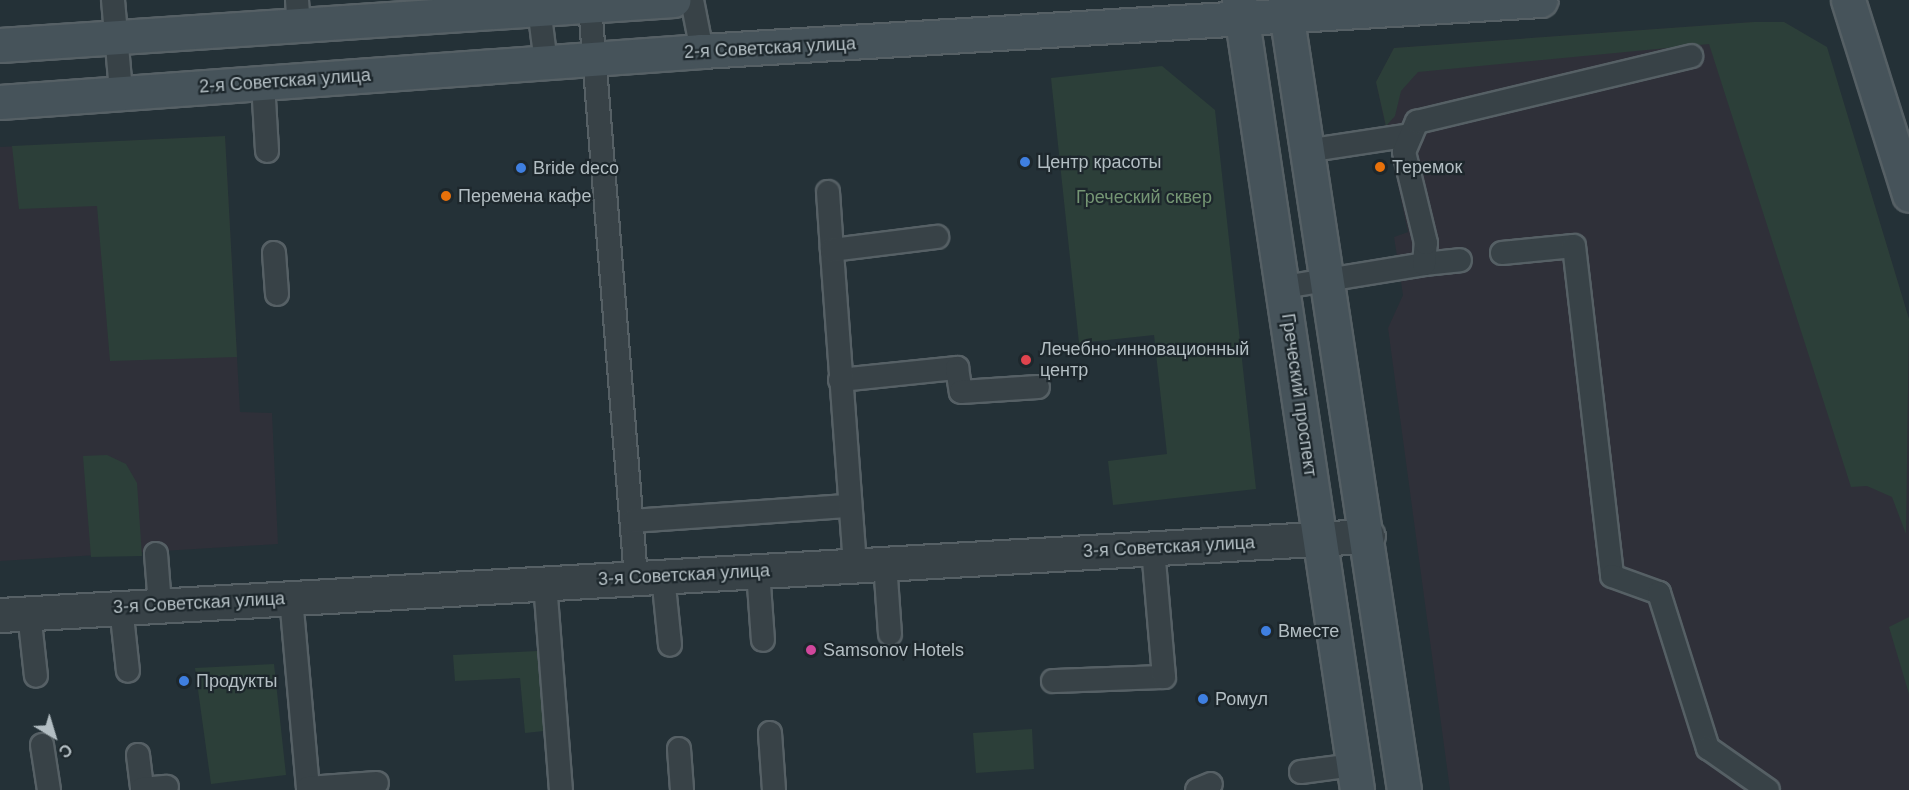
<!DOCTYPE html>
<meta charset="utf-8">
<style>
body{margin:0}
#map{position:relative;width:1909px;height:790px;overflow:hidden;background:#243137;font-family:Helvetica,sans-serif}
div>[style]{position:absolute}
.medical>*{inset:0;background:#2f3039}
.green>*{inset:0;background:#2c3f39}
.roads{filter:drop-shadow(2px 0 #566065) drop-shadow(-2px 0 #566065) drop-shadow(0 2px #566065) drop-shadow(0 -2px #566065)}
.lane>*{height:22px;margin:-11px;padding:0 11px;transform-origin:11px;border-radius:11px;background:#384247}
.street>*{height:33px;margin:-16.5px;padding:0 16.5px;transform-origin:16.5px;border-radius:16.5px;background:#384247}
.secondary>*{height:33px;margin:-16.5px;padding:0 16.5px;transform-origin:16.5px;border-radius:16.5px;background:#46535a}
.dots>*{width:16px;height:16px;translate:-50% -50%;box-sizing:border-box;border:3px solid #1d272c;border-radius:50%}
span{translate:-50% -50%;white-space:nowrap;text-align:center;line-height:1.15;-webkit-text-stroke:4.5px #1d272c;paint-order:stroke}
.street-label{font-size:18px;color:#b3bec3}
.poi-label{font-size:18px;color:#b3bec3}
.left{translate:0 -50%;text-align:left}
.park-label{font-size:18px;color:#759674}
.north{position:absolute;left:24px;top:706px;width:60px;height:60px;-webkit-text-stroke:4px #1d272c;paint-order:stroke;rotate:142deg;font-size:16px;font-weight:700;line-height:24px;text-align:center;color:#b3bec3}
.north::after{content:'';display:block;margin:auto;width:21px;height:27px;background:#b3bec3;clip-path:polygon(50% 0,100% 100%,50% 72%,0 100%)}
</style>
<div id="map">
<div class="medical">
<i style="clip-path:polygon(1754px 22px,1784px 22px,1827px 48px,1909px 319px,1909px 790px,1450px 790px,1388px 328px,1403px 295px,1394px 237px,1408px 232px,1376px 82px,1394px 48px)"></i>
<i style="clip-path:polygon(225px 136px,240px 412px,272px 413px,278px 544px,0 561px,0 147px)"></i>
</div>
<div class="green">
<i style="clip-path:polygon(1754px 22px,1784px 22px,1827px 47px,1909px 319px,1906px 534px,1892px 497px,1867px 486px,1851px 487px,1709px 44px,1418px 72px,1401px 91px,1395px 116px,1386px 126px,1376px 82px,1394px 48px)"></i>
<i style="clip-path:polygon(1162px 66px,1215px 110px,1256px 489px,1113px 505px,1108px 461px,1167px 454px,1154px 335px,1079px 343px,1051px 78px)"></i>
<i style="clip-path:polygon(225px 136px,237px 357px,110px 361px,97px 206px,19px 209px,12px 146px)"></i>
<i style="clip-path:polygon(107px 455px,126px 464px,137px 483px,142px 556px,91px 557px,83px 456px)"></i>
<i style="clip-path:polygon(1909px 617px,1909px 694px,1889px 627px)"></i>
<i style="clip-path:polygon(537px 651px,544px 731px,525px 733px,520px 678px,455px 681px,453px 655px)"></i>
<i style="clip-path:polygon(274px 664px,286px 775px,211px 784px,195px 668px)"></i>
<i style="clip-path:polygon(1032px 729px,1034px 769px,976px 773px,973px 733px)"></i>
</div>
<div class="roads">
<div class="lane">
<i style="left:113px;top:0;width:92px;rotate:85deg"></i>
<i style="left:297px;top:0;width:28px;rotate:86deg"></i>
<i style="left:538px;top:0;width:64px;rotate:82.8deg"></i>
<i style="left:692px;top:0;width:52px;rotate:78.9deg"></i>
<i style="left:590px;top:6px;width:574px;rotate:85.4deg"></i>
<i style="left:263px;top:83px;width:68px;rotate:86.6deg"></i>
<i style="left:1306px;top:151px;width:106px;rotate:-8.7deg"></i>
<i style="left:828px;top:192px;width:58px;rotate:86.1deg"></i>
<i style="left:274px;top:253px;width:41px;rotate:85.8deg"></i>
<i style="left:1502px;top:253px;width:72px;rotate:-5.6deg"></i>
<i style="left:1574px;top:246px;width:332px;rotate:83.4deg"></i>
<i style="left:1612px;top:576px;width:50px;rotate:19.9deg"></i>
<i style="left:1659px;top:593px;width:163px;rotate:72.5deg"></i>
<i style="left:1708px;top:748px;width:73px;rotate:35deg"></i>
<i style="left:1424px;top:264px;width:36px;rotate:-6deg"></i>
<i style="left:1284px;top:287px;width:142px;rotate:-9.3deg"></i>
<i style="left:1424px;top:264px;width:21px;rotate:-85deg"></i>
<i style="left:1426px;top:243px;width:94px;rotate:-103.6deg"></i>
<i style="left:1404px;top:152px;width:33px;rotate:-67deg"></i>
<i style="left:1417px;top:122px;width:282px;rotate:-13.5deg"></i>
<i style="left:840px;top:380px;width:118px;rotate:-5.9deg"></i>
<i style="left:957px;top:368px;width:24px;rotate:81deg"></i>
<i style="left:961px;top:392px;width:77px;rotate:-3.7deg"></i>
<i style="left:632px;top:521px;width:218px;rotate:-4deg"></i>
<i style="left:156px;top:554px;width:51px;rotate:85.5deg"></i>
<i style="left:885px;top:563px;width:71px;rotate:86deg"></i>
<i style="left:855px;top:565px;width:316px;rotate:-94.2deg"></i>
<i style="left:832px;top:250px;width:106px;rotate:-7.1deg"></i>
<i style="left:758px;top:571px;width:69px;rotate:85.9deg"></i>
<i style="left:663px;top:576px;width:69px;rotate:84.2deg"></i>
<i style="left:545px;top:583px;width:208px;rotate:85.6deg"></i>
<i style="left:291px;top:598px;width:191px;rotate:84.9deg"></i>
<i style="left:308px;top:788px;width:69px;rotate:-4.1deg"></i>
<i style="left:121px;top:607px;width:64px;rotate:83.8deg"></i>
<i style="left:29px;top:613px;width:63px;rotate:83.7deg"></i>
<i style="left:1053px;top:681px;width:111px;rotate:-2.1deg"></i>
<i style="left:1164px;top:677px;width:129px;rotate:-94.9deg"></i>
<i style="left:770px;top:733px;width:57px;rotate:86deg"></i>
<i style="left:42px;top:745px;width:46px;rotate:81.2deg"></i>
<i style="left:679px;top:749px;width:41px;rotate:85.8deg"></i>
<i style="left:138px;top:755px;width:34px;rotate:83deg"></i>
<i style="left:142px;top:789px;width:25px;rotate:-5deg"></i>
<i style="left:1301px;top:772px;width:52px;rotate:-7.7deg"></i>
<i style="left:1197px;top:790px;width:15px;rotate:-23deg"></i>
</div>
<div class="street">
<i style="left:0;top:615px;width:1370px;rotate:-3.31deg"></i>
</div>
<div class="secondary">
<i style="left:1239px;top:0;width:799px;rotate:81.5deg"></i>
<i style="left:1848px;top:0;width:204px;rotate:72.6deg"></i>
<i style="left:1287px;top:19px;width:780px;rotate:81.37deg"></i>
<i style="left:0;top:45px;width:675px;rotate:-3.83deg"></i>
<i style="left:0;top:102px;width:704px;rotate:-4.16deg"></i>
<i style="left:702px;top:51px;width:840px;rotate:-3.48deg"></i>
</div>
</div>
<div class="dots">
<i style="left:1025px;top:162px;background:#3f7fe0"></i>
<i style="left:1380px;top:167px;background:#e8710a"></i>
<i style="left:521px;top:168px;background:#3f7fe0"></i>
<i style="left:446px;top:196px;background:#e8710a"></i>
<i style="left:1026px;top:360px;background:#e0444e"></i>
<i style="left:1266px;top:631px;background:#3f7fe0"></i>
<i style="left:811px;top:650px;background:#d1479c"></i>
<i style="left:184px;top:681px;background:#3f7fe0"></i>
<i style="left:1203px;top:699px;background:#3f7fe0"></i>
</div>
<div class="street-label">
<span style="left:770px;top:48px;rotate:-3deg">2-я Советская улица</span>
<span style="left:285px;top:81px;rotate:-4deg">2-я Советская улица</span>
<span style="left:1299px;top:395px;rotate:82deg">Греческий проспект</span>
<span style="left:1169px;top:547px;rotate:-3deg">3-я Советская улица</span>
<span style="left:684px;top:575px;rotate:-3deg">3-я Советская улица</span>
<span style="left:199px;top:603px;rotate:-3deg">3-я Советская улица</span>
</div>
<div class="poi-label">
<span class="left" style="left:1037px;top:162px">Центр красоты</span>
<span class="left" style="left:1392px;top:167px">Теремок</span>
<span class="left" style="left:533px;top:168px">Bride deco</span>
<span class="left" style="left:458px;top:196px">Перемена кафе</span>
<span class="left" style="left:1040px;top:360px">Лечебно-инновационный<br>центр</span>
<span class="left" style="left:1278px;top:631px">Вместе</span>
<span class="left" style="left:823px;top:650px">Samsonov Hotels</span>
<span class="left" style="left:196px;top:681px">Продукты</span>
<span class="left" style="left:1215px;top:699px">Ромул</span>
</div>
<div class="park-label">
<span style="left:1144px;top:197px">Греческий сквер</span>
</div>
<div class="north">С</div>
</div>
